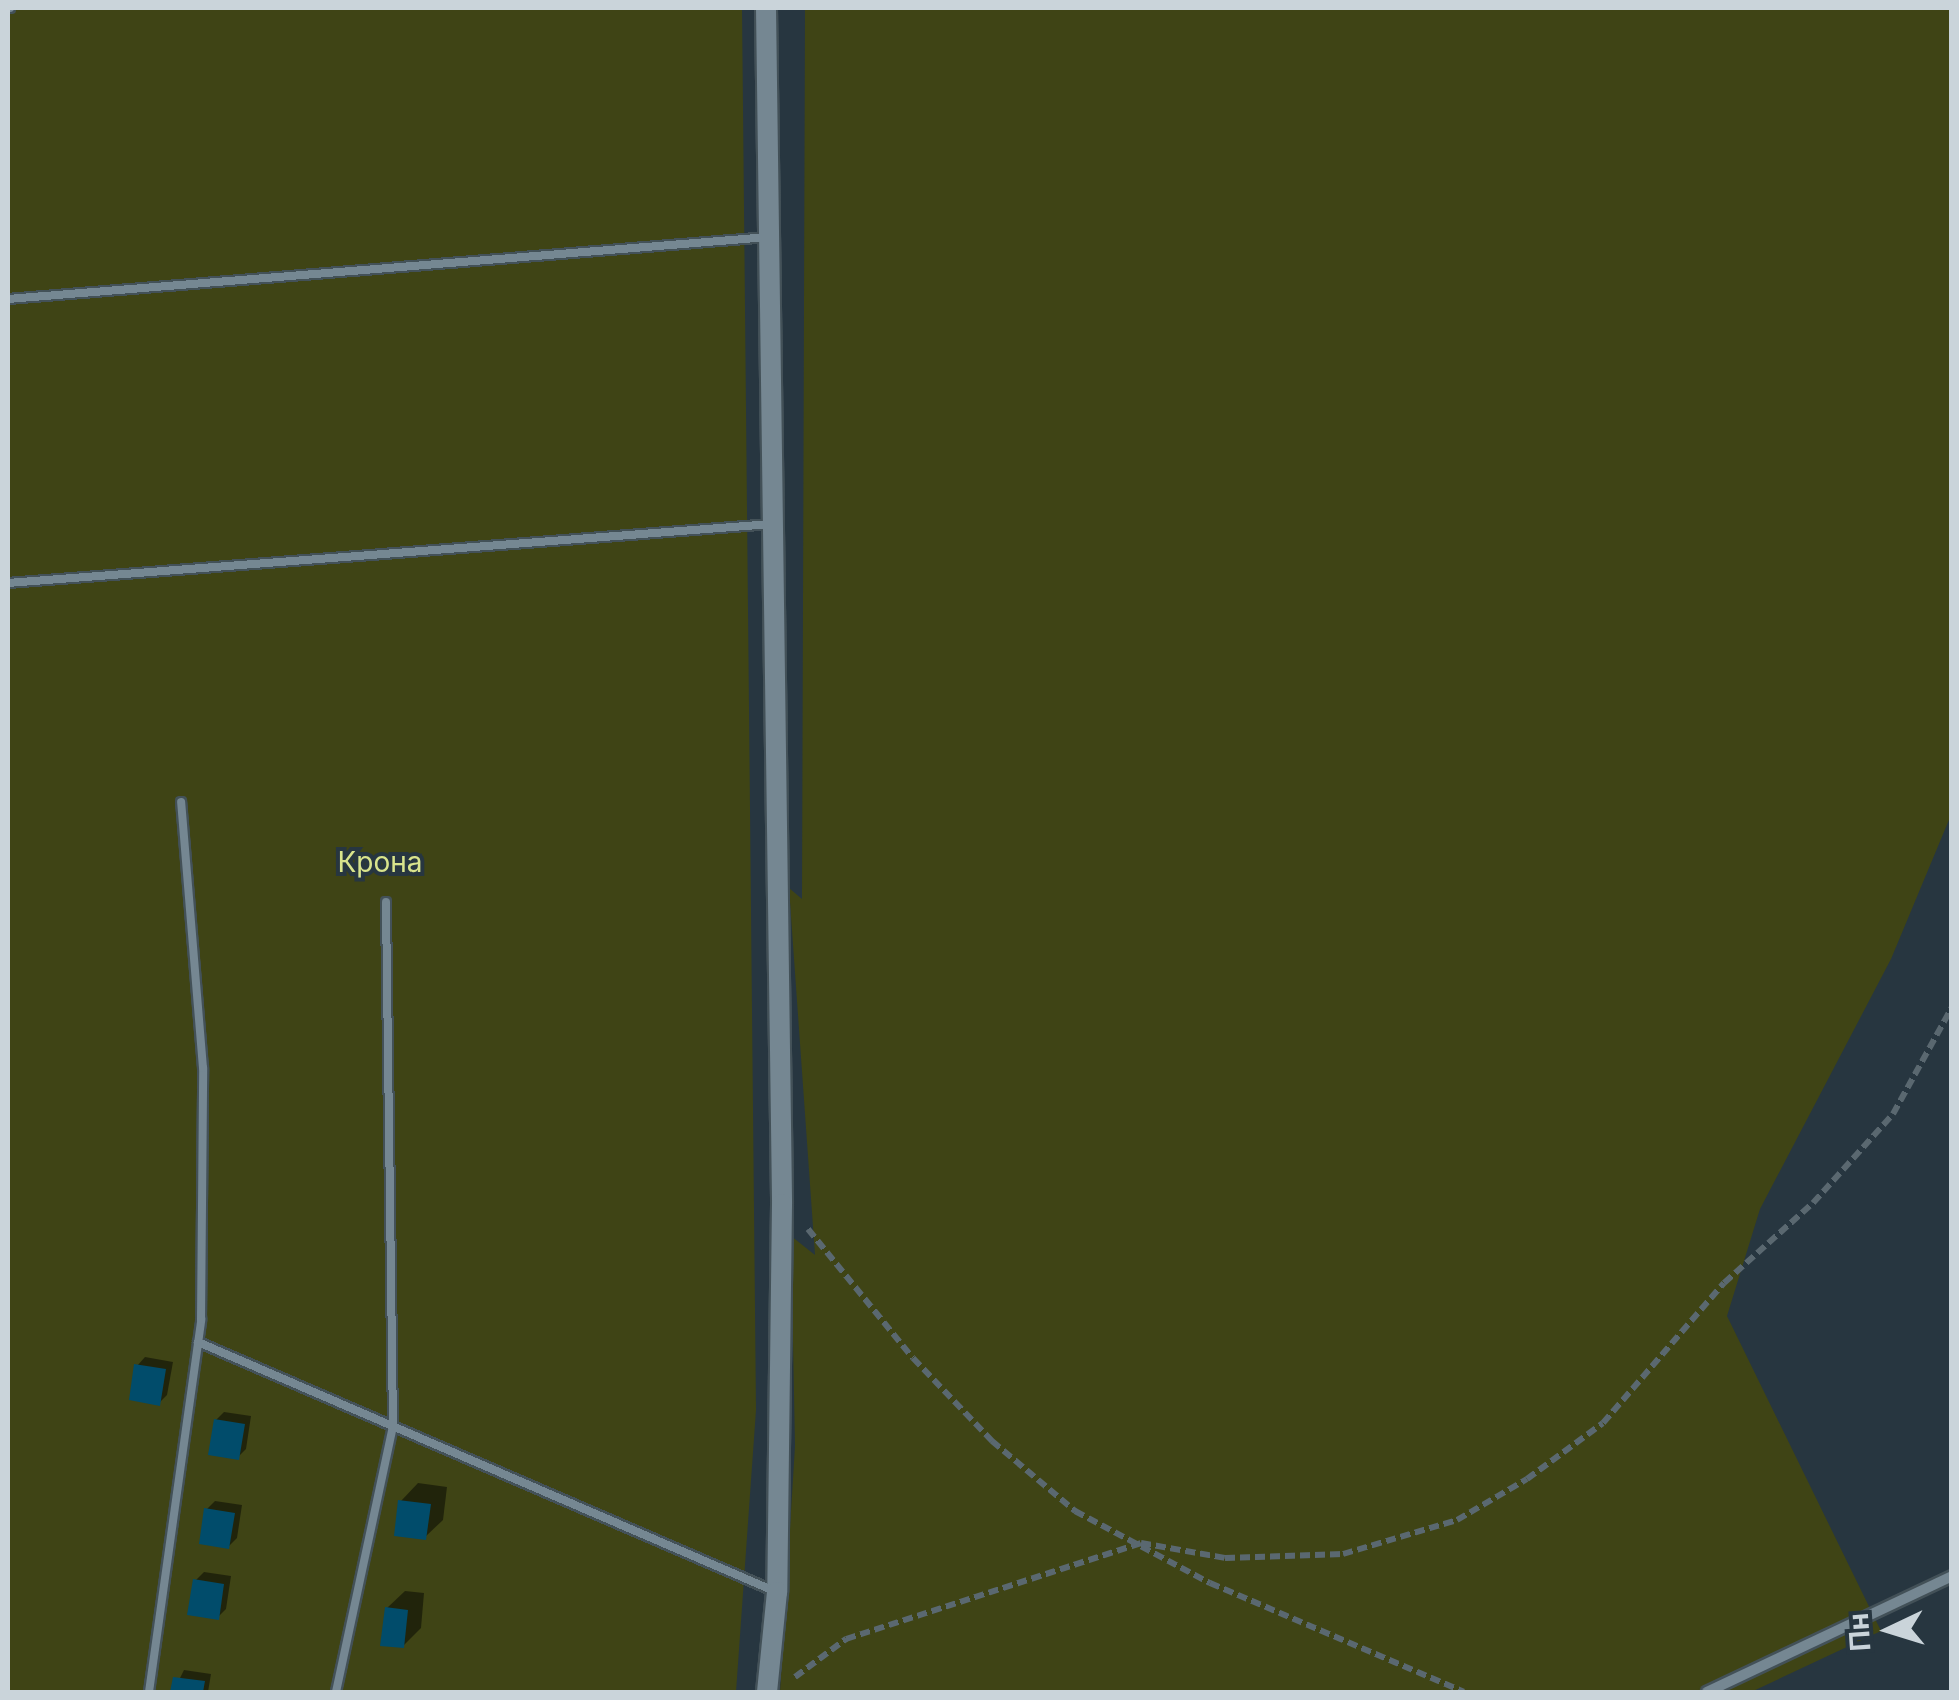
<!DOCTYPE html>
<meta charset="utf-8">
<style>
body{margin:0}
#map{position:relative;width:1959px;height:1700px;overflow:hidden;background:#273640;font-family:Inter,sans-serif}
div>[style]{position:absolute}
.green>*{inset:0;background:#3f4415}
.shadow>*{inset:0;background:#0007}
.building>*{inset:0;background:#014c6b}
.path>*{height:6px;margin-top:-3px;transform-origin:0;background:repeating-linear-gradient(90deg,#5a6870 0 10px,transparent 0 15px)}
.roads{filter:drop-shadow(2px 0 #435158) drop-shadow(-2px 0 #435158) drop-shadow(0 2px #435158) drop-shadow(0 -2px #435158)}
.lane>*{height:8px;margin:-4px;padding:0 4px;transform-origin:4px;border-radius:4px;background:#758792}
.street>*{height:10px;margin:-5px;padding:0 5px;transform-origin:5px;border-radius:5px;background:#758792}
.secondary>*{height:20px;margin:-10px;padding:0 10px;transform-origin:10px;border-radius:10px;background:#758792}
span{translate:-50% -50%;white-space:nowrap;text-align:center;line-height:1.15;-webkit-text-stroke:8px #273640;paint-order:stroke}
.park-label{font-size:28px;color:#d9e48c}
.frame{position:absolute;inset:0;border:10px solid #cad4da;pointer-events:none}
.north{position:absolute;left:1839px;top:1580px;width:100px;height:100px;-webkit-text-stroke:8px #273640;paint-order:stroke;rotate:266deg;font-size:28px;font-weight:700;line-height:40px;text-align:center;color:#cad4da}
.north::after{content:'';display:block;margin:auto;width:35px;height:45px;background:#cad4da;clip-path:polygon(50% 0,100% 100%,50% 72%,0 100%)}
</style>
<div id="map">
<div class="green">
<i style="clip-path:polygon(8px 8px,742px 8px,756px 1410px,736px 1692px,8px 1692px)"></i>
<i style="clip-path:polygon(805px 8px,1951px 8px,1951px 815px,1891px 959px,1760px 1209px,1727px 1316px,1881px 1631px,1751px 1692px,780px 1692px,795px 1446px,791px 1236px,815px 1255px,789px 888px,802px 899px)"></i>
</div>
<div class="shadow">
<i style="clip-path:polygon(145px 1357px,173px 1362px,167px 1395px,159px 1403px,137px 1366px)"></i>
<i style="clip-path:polygon(224px 1412px,251px 1416px,246px 1449px,238px 1457px,216px 1420px)"></i>
<i style="clip-path:polygon(418px 1483px,447px 1487px,443px 1520px,425px 1537px,401px 1501px)"></i>
<i style="clip-path:polygon(215px 1501px,242px 1505px,237px 1538px,229px 1546px,207px 1509px)"></i>
<i style="clip-path:polygon(204px 1572px,231px 1576px,226px 1609px,218px 1617px,196px 1580px)"></i>
<i style="clip-path:polygon(405px 1591px,424px 1593px,421px 1628px,403px 1646px,387px 1608px)"></i>
<i style="clip-path:polygon(184px 1670px,211px 1674px,208px 1692px,173px 1692px)"></i>
</div>
<div class="building">
<i style="clip-path:polygon(134px 1364px,166px 1369px,160px 1406px,129px 1400px)"></i>
<i style="clip-path:polygon(214px 1419px,245px 1424px,239px 1460px,208px 1455px)"></i>
<i style="clip-path:polygon(398px 1500px,431px 1504px,426px 1540px,394px 1536px)"></i>
<i style="clip-path:polygon(204px 1508px,235px 1513px,229px 1549px,199px 1544px)"></i>
<i style="clip-path:polygon(193px 1579px,224px 1584px,219px 1620px,187px 1615px)"></i>
<i style="clip-path:polygon(385px 1607px,408px 1610px,404px 1648px,380px 1646px)"></i>
<i style="clip-path:polygon(173px 1677px,205px 1681px,203px 1692px,170px 1692px)"></i>
</div>
<div class="path">
<i style="left:808px;top:1229px;width:166px;rotate:50.9deg"></i>
<i style="left:913px;top:1358px;width:115px;rotate:46.4deg"></i>
<i style="left:992px;top:1441px;width:109px;rotate:40.1deg"></i>
<i style="left:1075px;top:1511px;width:153px;rotate:28.1deg"></i>
<i style="left:1210px;top:1583px;width:276px;rotate:23.2deg"></i>
<i style="left:795px;top:1677px;width:64px;rotate:-36.7deg"></i>
<i style="left:846px;top:1639px;width:310px;rotate:-18deg"></i>
<i style="left:1141px;top:1543px;width:85px;rotate:10.1deg"></i>
<i style="left:1225px;top:1558px;width:118px;rotate:-1.9deg"></i>
<i style="left:1343px;top:1554px;width:119px;rotate:-16.6deg"></i>
<i style="left:1457px;top:1520px;width:81px;rotate:-30.4deg"></i>
<i style="left:1527px;top:1479px;width:94px;rotate:-36.4deg"></i>
<i style="left:1603px;top:1423px;width:185px;rotate:-49.2deg"></i>
<i style="left:1724px;top:1283px;width:120px;rotate:-42deg"></i>
<i style="left:1813px;top:1203px;width:120px;rotate:-48deg"></i>
<i style="left:1893px;top:1114px;width:122px;rotate:-61.1deg"></i>
</div>
<div class="roads">
<div class="lane">
<i style="left:8px;top:8px;width:2px"></i>
<i style="left:8px;top:299px;width:764px;rotate:-4.66deg"></i>
<i style="left:8px;top:583px;width:765px;rotate:-4.42deg"></i>
<i style="left:198px;top:1342px;width:625px;rotate:23.37deg"></i>
<i style="left:149px;top:1692px;width:376px;rotate:-82deg"></i>
<i style="left:201px;top:1320px;width:252px;rotate:-89.5deg"></i>
<i style="left:203px;top:1068px;width:267px;rotate:-94.7deg"></i>
<i style="left:336px;top:1692px;width:272px;rotate:-77.9deg"></i>
<i style="left:393px;top:1426px;width:524px;rotate:-90.77deg"></i>
</div>
<div class="street">
<i style="left:1707px;top:1692px;width:271px;rotate:-25.3deg"></i>
</div>
<div class="secondary">
<i style="left:766px;top:8px;width:1196px;rotate:89.23deg"></i>
<i style="left:782px;top:1204px;width:388px;rotate:90.7deg"></i>
<i style="left:777px;top:1592px;width:100px;rotate:95.7deg"></i>
</div>
</div>
<div class="park-label">
<span style="left:380px;top:862px">Крона</span>
</div>
<div class="frame"></div>
<div class="north">Пн</div>
</div>
